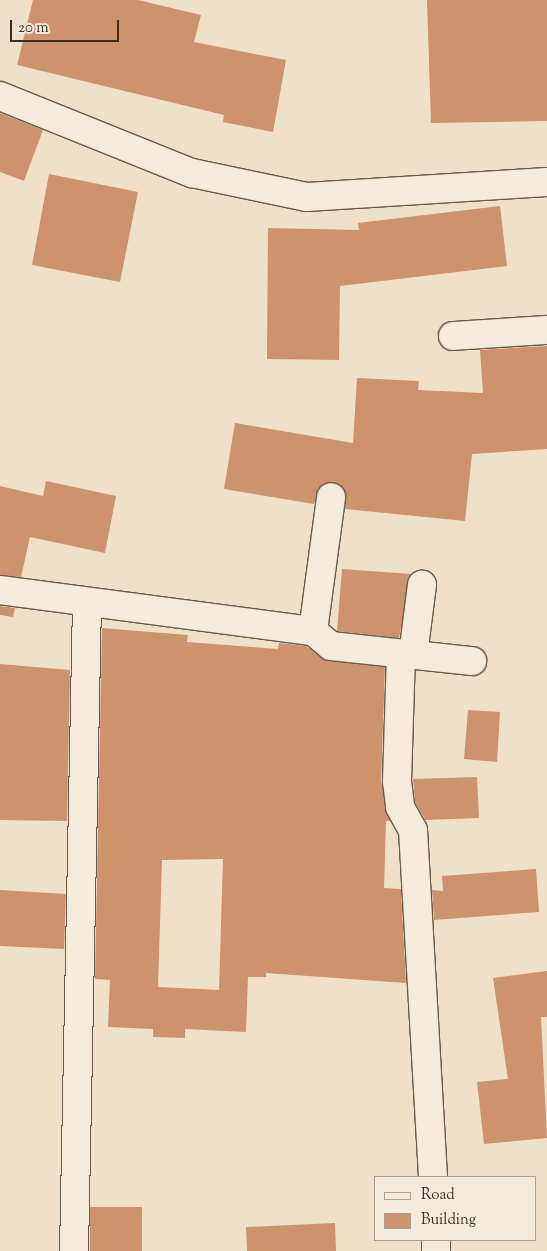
<!DOCTYPE html>
<style>
body{margin:0}
#map{position:relative;width:547px;height:1251px;overflow:hidden;background:#efe0c7;font-family:"Sorts Mill Goudy",serif}
div>[style]{position:absolute}
.building>*{inset:0;background:#cd926e}
.roads{filter:drop-shadow(1px 0 #675a4c) drop-shadow(-1px 0 #675a4c) drop-shadow(0 1px #675a4c) drop-shadow(0 -1px #675a4c)}
.minor>*{height:28px;margin:-14px;padding:0 14px;transform-origin:14px;border-radius:14px;background:#f5ebdb}
span{translate:-50% -50%;white-space:nowrap;text-align:center;line-height:1.15;-webkit-text-stroke:4px #f5ebdb;paint-order:stroke}
.legend{position:absolute;left:374px;top:1176px;width:162px;height:65px;box-sizing:border-box;background:#f5ebdb;border:1px solid #aa9f91;margin:0;padding:6px 9px;list-style:none;font-size:15px;color:#3a2d23}
.legend li{display:flex;align-items:center;gap:10px;height:25px}
.legend b{width:25px;border:1px solid #aa9f91}
.scale{position:absolute;left:10px;top:20px;width:109px;height:22px;box-sizing:border-box;border:2px solid #3a2d23;border-top:0;padding-left:6px;font-size:15px;line-height:18px;white-space:nowrap;color:#3a2d23;-webkit-text-stroke:4px #f5ebdb;paint-order:stroke}
</style>
<div id="map">
<div class="building">
<i style="clip-path:polygon(33px 0,138px 0,201px 15px,194px 42px,286px 60px,273px 132px,223px 122px,224px 115px,17px 65px)"></i>
<i style="clip-path:polygon(427px 0,547px 0,547px 121px,431px 123px)"></i>
<i style="clip-path:polygon(0 113px,43px 130px,24px 181px,0 172px)"></i>
<i style="clip-path:polygon(49px 174px,138px 192px,120px 282px,32px 265px)"></i>
<i style="clip-path:polygon(500px 206px,507px 266px,340px 286px,339px 360px,267px 359px,268px 228px,359px 230px,358px 223px)"></i>
<i style="clip-path:polygon(547px 346px,547px 449px,472px 454px,465px 521px,345px 509px,345px 491px,334px 482px,319px 487px,314px 504px,224px 489px,235px 423px,353px 443px,357px 378px,419px 381px,418px 390px,483px 393px,480px 350px)"></i>
<i style="clip-path:polygon(46px 481px,116px 496px,105px 553px,30px 537px,21px 577px,0 575px,0 486px,43px 496px)"></i>
<i style="clip-path:polygon(342px 569px,411px 574px,399px 638px,337px 631px)"></i>
<i style="clip-path:polygon(0 606px,15px 608px,13px 617px,0 615px)"></i>
<i style="clip-path:polygon(evenodd,102px 628px,188px 635px,187px 642px,278px 649px,279px 643px,306px 646px,329px 661px,385px 667px,381px 781px,390px 821px,386px 821px,384px 888px,401px 889px,406px 983px,266px 973px,266px 977px,248px 977px,246px 1032px,185px 1029px,185px 1038px,153px 1037px,153px 1029px,108px 1027px,110px 980px,95px 979px,102px 628px,223px 859px,219px 990px,158px 987px,162px 860px,223px 859px)"></i>
<i style="clip-path:polygon(0 664px,70px 670px,67px 821px,0 820px)"></i>
<i style="clip-path:polygon(468px 710px,500px 712px,497px 762px,464px 759px)"></i>
<i style="clip-path:polygon(477px 777px,479px 818px,425px 820px,415px 802px,413px 779px)"></i>
<i style="clip-path:polygon(536px 869px,539px 912px,434px 920px,432px 890px,443px 891px,442px 876px)"></i>
<i style="clip-path:polygon(0 890px,66px 894px,64px 949px,0 946px)"></i>
<i style="clip-path:polygon(547px 971px,547px 1017px,541px 1017px,547px 1138px,484px 1144px,477px 1082px,508px 1079px,493px 978px)"></i>
<i style="clip-path:polygon(90px 1207px,142px 1207px,142px 1251px,90px 1251px)"></i>
<i style="clip-path:polygon(335px 1223px,336px 1251px,247px 1251px,246px 1227px)"></i>
</div>
<div class="roads">
<div class="minor">
<i style="left:0;top:96px;width:207px;rotate:21.9deg"></i>
<i style="left:192px;top:173px;width:117px;rotate:11.8deg"></i>
<i style="left:307px;top:197px;width:240px;rotate:-3.6deg"></i>
<i style="left:453px;top:336px;width:94px;rotate:-3.7deg"></i>
<i style="left:0;top:590px;width:316px;rotate:7.5deg"></i>
<i style="left:313px;top:631px;width:23px;rotate:40deg"></i>
<i style="left:331px;top:646px;width:142px;rotate:6.1deg"></i>
<i style="left:313px;top:631px;width:135px;rotate:-82.3deg"></i>
<i style="left:401px;top:654px;width:127px;rotate:91.8deg"></i>
<i style="left:397px;top:781px;width:26px;rotate:83deg"></i>
<i style="left:400px;top:807px;width:26px;rotate:61deg"></i>
<i style="left:413px;top:830px;width:348px;rotate:86.7deg"></i>
<i style="left:413px;top:655px;width:71px;rotate:-82.7deg"></i>
<i style="left:436px;top:1240px;width:11px;rotate:90deg"></i>
<i style="left:74px;top:1251px;width:649px;rotate:-88.85deg"></i>
</div>
</div>
<ul class="legend">
<li><b style="height:6px;background:#f5ebdb"></b>Road</li>
<li><b style="height:14px;background:#cd926e"></b>Building</li>
</ul>
<div class="scale">20 m</div>
</div>
